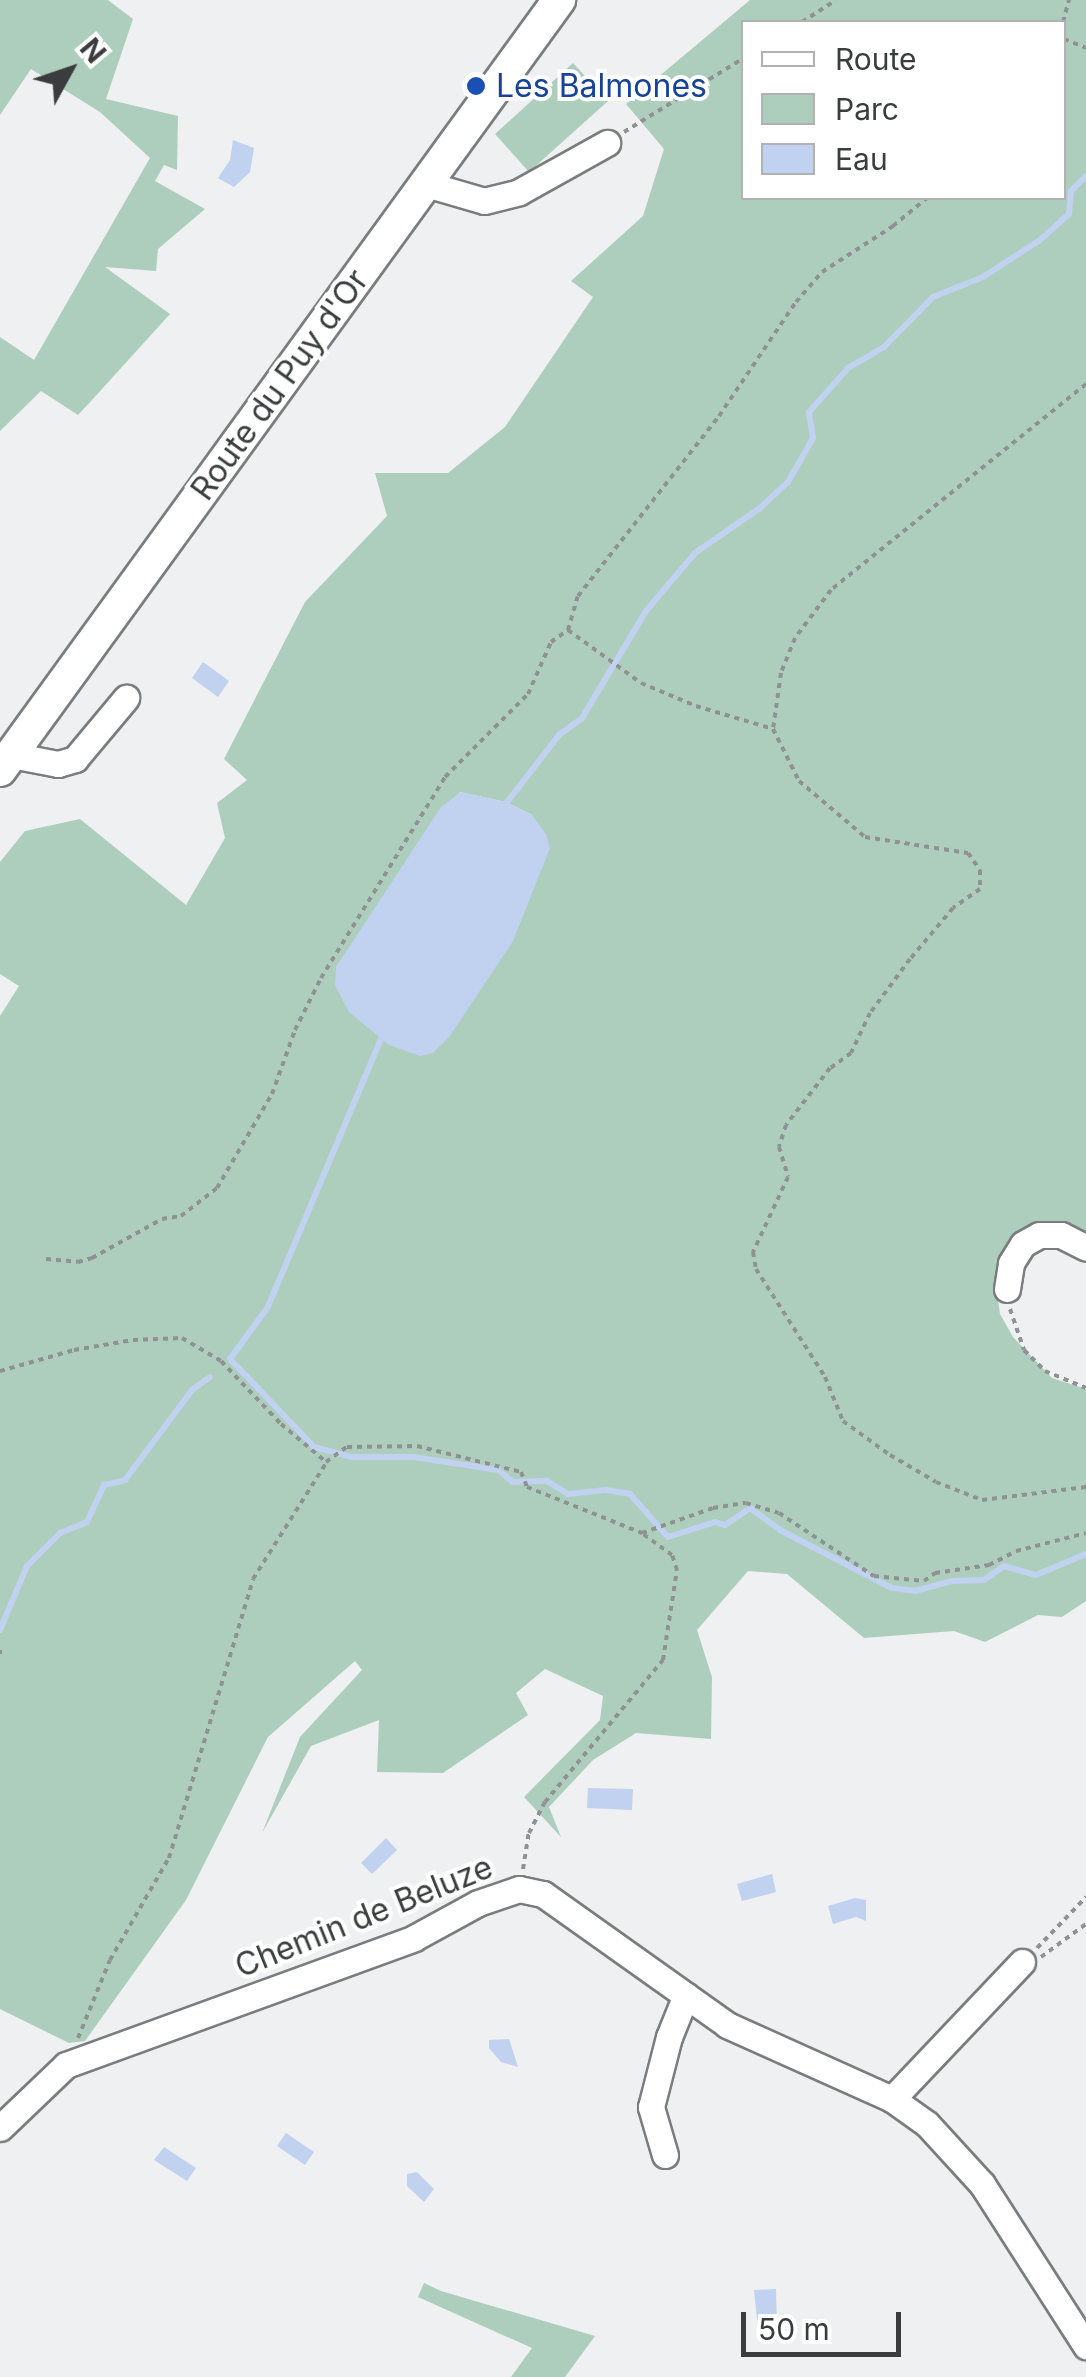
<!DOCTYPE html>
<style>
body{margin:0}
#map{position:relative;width:1086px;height:2377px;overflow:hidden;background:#eef0f2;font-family:Inter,sans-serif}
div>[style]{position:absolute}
.green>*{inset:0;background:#adcebc}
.water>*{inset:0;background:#c1d1f0}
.stream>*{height:6px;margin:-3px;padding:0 3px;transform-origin:3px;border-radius:3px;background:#c1d1f0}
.path>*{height:4px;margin-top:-2px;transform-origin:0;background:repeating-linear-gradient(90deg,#8f9192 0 5px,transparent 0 10px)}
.roads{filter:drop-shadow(2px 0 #7a7c7e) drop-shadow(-2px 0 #7a7c7e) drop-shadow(0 2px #7a7c7e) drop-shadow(0 -2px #7a7c7e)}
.minor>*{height:25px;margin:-12.5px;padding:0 12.5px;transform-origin:12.5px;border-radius:12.5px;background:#fff}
.major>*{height:32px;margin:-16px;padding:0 16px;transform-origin:16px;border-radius:16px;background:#fff}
.dots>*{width:28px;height:28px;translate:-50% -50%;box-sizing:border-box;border:5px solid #fff;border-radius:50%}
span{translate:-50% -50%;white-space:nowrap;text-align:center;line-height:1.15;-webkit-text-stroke:8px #fff;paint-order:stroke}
.transit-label{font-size:32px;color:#164399}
.left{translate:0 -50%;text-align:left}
.street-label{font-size:32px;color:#3b3c3d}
.legend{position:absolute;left:741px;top:20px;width:325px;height:180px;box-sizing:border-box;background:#fff;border:2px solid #b1b1b1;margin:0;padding:12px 18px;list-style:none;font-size:30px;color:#3b3c3d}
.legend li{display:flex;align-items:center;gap:20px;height:50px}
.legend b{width:50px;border:2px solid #b1b1b1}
.north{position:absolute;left:20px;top:20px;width:100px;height:100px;-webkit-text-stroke:8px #fff;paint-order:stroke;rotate:50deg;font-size:28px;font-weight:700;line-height:40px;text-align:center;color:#3b3c3d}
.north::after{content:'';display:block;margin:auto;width:35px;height:45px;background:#3b3c3d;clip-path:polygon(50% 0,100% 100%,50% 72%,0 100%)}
.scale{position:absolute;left:741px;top:2312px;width:160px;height:45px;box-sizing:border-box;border:5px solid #3b3c3d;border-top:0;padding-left:12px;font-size:30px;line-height:35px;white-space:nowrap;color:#3b3c3d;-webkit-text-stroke:8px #fff;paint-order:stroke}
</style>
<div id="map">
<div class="green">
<i style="clip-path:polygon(0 0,108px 0,133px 19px,106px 99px,178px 116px,177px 170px,164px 165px,155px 181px,205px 209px,158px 249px,156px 271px,105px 267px,170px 314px,92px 400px,78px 415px,41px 391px,0 431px,0 337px,34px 360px,150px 158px,100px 112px,31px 69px,0 115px)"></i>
<i style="clip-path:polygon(evenodd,750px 0,1086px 0,1086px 1235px,1025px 1229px,1014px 1234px,996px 1285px,1000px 1314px,1013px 1337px,1052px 1378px,1086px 1389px,1086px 1601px,1062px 1617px,1038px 1615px,985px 1642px,954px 1631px,864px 1638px,787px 1574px,748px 1571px,697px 1630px,712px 1677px,711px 1739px,636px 1733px,593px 1760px,549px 1807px,561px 1837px,524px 1797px,600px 1720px,603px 1696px,545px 1669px,516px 1693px,528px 1715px,443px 1773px,377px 1772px,379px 1720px,311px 1746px,262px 1833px,300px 1737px,362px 1670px,355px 1661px,268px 1737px,186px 1900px,85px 2041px,69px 2043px,0 2009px,0 1016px,19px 986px,0 974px,0 862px,25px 831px,80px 819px,186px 905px,225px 838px,217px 803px,247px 780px,224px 759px,305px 602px,387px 516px,375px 473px,448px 473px,505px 427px,593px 297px,571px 281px,643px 216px,664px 149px,626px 104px,750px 0,744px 22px,1064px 22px,1064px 198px,744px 198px,744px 22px,750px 0,460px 792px,506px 802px,532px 815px,336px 967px,460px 792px)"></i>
<i style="clip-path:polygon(573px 63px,608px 101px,529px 172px,495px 134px)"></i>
<i style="clip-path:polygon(424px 2283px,441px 2291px,595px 2336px,565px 2377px,511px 2377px,532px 2348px,418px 2297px)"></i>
</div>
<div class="water">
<i style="clip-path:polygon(233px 140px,254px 148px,250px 172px,234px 187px,218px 178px,230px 160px)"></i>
<i style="clip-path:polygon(203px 662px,229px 681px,218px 697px,192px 678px)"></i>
<i style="clip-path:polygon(461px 792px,506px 802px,532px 815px,546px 834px,550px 848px,513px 941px,449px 1037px,433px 1053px,420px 1056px,389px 1045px,349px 1012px,335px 985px,336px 967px,441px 807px)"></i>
<i style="clip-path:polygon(588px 1788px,633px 1789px,632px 1810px,587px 1808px)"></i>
<i style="clip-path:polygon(386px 1838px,397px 1850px,372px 1874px,361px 1863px)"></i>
<i style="clip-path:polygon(772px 1874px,776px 1892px,742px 1901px,737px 1884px)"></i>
<i style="clip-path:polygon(855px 1898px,866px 1900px,866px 1921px,856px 1917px,833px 1924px,828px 1906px)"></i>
<i style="clip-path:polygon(509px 2039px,518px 2067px,501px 2062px,489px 2048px,489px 2040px)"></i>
<i style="clip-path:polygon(286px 2133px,314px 2152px,305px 2165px,277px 2146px)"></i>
<i style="clip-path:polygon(164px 2147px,196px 2168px,187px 2181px,154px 2160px)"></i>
<i style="clip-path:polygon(417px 2172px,434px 2189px,424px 2202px,407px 2186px,407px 2174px)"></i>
<i style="clip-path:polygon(776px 2289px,777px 2328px,758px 2329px,754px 2290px)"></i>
</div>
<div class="stream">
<i style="left:504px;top:806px;width:90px;rotate:-52.2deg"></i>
<i style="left:559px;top:735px;width:29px;rotate:-36deg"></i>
<i style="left:582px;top:718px;width:125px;rotate:-59.1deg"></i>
<i style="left:646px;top:611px;width:76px;rotate:-49.8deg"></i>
<i style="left:695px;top:553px;width:79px;rotate:-34.7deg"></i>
<i style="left:760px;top:508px;width:38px;rotate:-43deg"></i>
<i style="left:788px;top:482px;width:51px;rotate:-60.4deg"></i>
<i style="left:813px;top:438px;width:26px;rotate:-99deg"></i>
<i style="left:809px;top:412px;width:59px;rotate:-48.4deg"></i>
<i style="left:848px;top:368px;width:42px;rotate:-30.3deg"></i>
<i style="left:884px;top:347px;width:70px;rotate:-45.6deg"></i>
<i style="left:933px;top:297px;width:54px;rotate:-21.8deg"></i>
<i style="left:983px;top:277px;width:68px;rotate:-33deg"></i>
<i style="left:1040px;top:240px;width:39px;rotate:-42deg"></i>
<i style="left:1069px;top:214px;width:23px;rotate:-85deg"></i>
<i style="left:1071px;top:191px;width:21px;rotate:-45deg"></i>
<i style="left:384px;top:1032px;width:298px;rotate:112.9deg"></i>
<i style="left:268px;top:1307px;width:64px;rotate:126.2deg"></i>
<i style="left:230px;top:1359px;width:122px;rotate:46.3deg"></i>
<i style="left:314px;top:1447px;width:38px;rotate:15deg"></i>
<i style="left:351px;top:1457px;width:63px"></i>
<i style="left:414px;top:1457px;width:85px;rotate:8.8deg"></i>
<i style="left:498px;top:1470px;width:19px;rotate:39deg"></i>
<i style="left:513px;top:1482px;width:34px;rotate:-2deg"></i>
<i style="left:547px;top:1481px;width:25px;rotate:32deg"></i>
<i style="left:568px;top:1494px;width:38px;rotate:-6deg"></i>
<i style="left:606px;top:1490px;width:24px;rotate:9deg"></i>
<i style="left:630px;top:1494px;width:57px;rotate:48.5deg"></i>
<i style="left:668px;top:1537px;width:49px;rotate:-17.7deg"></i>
<i style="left:715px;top:1522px;width:10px;rotate:17deg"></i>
<i style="left:725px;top:1525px;width:30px;rotate:-34deg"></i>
<i style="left:750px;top:1508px;width:37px;rotate:36deg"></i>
<i style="left:780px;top:1530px;width:126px;rotate:27.4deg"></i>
<i style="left:892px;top:1588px;width:23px;rotate:7deg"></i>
<i style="left:915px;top:1591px;width:38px;rotate:-15deg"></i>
<i style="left:952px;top:1581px;width:32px;rotate:-2deg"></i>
<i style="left:984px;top:1580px;width:24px;rotate:-35deg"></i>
<i style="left:1004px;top:1566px;width:33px;rotate:16deg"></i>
<i style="left:1036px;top:1575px;width:54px;rotate:-22.8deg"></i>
<i style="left:0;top:1630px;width:69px;rotate:-67.1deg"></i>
<i style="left:27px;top:1566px;width:47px;rotate:-45deg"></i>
<i style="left:60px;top:1533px;width:29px;rotate:-22deg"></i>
<i style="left:87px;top:1522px;width:41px;rotate:-65.3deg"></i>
<i style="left:104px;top:1485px;width:22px;rotate:-13deg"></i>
<i style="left:125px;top:1480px;width:112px;rotate:-53.3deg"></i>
<i style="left:192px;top:1390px;width:22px;rotate:-36deg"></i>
</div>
<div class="path">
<i style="left:802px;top:22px;width:40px;rotate:-32.9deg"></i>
<i style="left:1063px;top:22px;width:23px;rotate:-75deg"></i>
<i style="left:1064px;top:39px;width:24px;rotate:22deg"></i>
<i style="left:624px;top:132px;width:141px;rotate:-31.7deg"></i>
<i style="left:1086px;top:384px;width:328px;rotate:141.1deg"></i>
<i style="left:831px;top:590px;width:60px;rotate:126.9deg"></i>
<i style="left:795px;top:638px;width:38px;rotate:112deg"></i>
<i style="left:781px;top:673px;width:57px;rotate:98.1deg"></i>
<i style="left:773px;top:729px;width:58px;rotate:63.4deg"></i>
<i style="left:799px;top:781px;width:87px;rotate:40.3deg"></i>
<i style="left:865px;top:837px;width:104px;rotate:8.8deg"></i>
<i style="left:968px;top:853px;width:21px;rotate:55deg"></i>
<i style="left:980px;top:870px;width:19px;rotate:90deg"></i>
<i style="left:980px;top:889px;width:33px;rotate:145deg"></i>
<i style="left:953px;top:908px;width:67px;rotate:130.1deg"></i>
<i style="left:910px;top:959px;width:67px;rotate:126.5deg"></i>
<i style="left:870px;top:1013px;width:44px;rotate:115.4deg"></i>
<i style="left:851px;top:1053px;width:26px;rotate:144deg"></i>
<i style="left:830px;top:1068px;width:72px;rotate:127.7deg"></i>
<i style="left:786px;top:1125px;width:23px;rotate:108deg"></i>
<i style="left:779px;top:1147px;width:31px;rotate:73deg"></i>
<i style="left:788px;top:1177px;width:83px;rotate:115deg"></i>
<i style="left:753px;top:1252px;width:17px;rotate:80deg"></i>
<i style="left:756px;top:1269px;width:128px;rotate:57.4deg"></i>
<i style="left:825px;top:1377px;width:48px;rotate:67.8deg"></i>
<i style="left:843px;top:1421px;width:58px;rotate:35.9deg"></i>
<i style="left:890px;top:1455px;width:53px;rotate:30.4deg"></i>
<i style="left:936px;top:1482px;width:49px;rotate:21.4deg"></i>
<i style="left:982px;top:1500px;width:105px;rotate:-7.1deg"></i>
<i style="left:568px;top:630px;width:90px;rotate:36deg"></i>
<i style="left:641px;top:683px;width:60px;rotate:22.7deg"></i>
<i style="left:696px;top:706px;width:80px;rotate:16.6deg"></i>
<i style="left:46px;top:1259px;width:32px;rotate:5deg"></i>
<i style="left:78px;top:1262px;width:15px;rotate:-16deg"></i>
<i style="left:92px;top:1258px;width:80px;rotate:-29.1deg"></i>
<i style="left:162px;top:1219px;width:19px;rotate:-9deg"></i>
<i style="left:181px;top:1216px;width:46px;rotate:-37.9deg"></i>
<i style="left:217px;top:1188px;width:109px;rotate:-59.7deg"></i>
<i style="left:272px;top:1094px;width:68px;rotate:-70.2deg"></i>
<i style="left:295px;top:1030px;width:58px;rotate:-63.4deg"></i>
<i style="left:321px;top:978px;width:236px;rotate:-58.3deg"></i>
<i style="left:445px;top:777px;width:117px;rotate:-45deg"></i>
<i style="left:528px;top:694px;width:57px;rotate:-66.1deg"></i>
<i style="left:551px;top:642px;width:21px;rotate:-35deg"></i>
<i style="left:568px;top:630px;width:35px;rotate:-74deg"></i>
<i style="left:578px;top:596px;width:229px;rotate:-51.9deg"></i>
<i style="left:719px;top:416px;width:138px;rotate:-56deg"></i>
<i style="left:796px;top:302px;width:40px;rotate:-49deg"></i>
<i style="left:822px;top:272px;width:85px;rotate:-32.9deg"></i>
<i style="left:893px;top:226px;width:44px;rotate:-39.5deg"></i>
<i style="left:1010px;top:1309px;width:43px;rotate:71.1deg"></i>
<i style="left:1024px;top:1350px;width:30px;rotate:45deg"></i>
<i style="left:1045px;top:1371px;width:44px;rotate:22.5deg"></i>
<i style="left:0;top:1371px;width:77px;rotate:-15.8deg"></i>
<i style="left:74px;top:1350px;width:60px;rotate:-9.6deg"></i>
<i style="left:133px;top:1340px;width:49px;rotate:-2.3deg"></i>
<i style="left:182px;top:1338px;width:45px;rotate:30.5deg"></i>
<i style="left:221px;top:1361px;width:87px;rotate:46.4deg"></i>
<i style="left:281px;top:1424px;width:59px;rotate:40.2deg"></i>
<i style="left:326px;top:1462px;width:26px;rotate:-36deg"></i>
<i style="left:347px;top:1447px;width:70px;rotate:-0.8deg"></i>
<i style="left:417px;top:1446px;width:107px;rotate:14deg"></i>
<i style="left:521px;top:1472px;width:16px;rotate:68deg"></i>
<i style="left:527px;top:1487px;width:124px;rotate:21.8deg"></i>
<i style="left:642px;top:1533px;width:75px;rotate:-19.4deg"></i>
<i style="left:713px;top:1508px;width:33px;rotate:-9deg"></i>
<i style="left:746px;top:1503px;width:34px;rotate:17deg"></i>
<i style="left:779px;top:1513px;width:114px;rotate:33.6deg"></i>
<i style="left:874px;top:1576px;width:50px;rotate:5.7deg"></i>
<i style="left:924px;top:1581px;width:14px;rotate:-36deg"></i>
<i style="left:935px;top:1573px;width:55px;rotate:-8.4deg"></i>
<i style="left:989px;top:1565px;width:30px;rotate:-27deg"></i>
<i style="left:1016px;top:1551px;width:72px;rotate:-14.4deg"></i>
<i style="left:0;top:1652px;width:2px"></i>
<i style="left:523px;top:1869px;width:36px;rotate:-81deg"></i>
<i style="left:529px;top:1833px;width:35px;rotate:-63deg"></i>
<i style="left:545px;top:1802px;width:185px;rotate:-50.3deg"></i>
<i style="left:663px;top:1660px;width:91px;rotate:-81.2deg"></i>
<i style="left:677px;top:1570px;width:16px;rotate:-108deg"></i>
<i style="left:672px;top:1555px;width:37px;rotate:-144deg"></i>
<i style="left:1037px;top:1948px;width:71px;rotate:-46.1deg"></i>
<i style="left:1041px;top:1957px;width:56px;rotate:-36.3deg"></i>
<i style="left:78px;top:2038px;width:84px;rotate:-67.7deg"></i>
<i style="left:110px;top:1960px;width:118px;rotate:-60deg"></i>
<i style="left:169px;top:1858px;width:291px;rotate:-73.2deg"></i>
<i style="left:253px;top:1579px;width:137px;rotate:-57.8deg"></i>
</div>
<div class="roads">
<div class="minor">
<i style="left:426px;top:184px;width:60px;rotate:16.3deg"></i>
<i style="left:484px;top:201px;width:36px;rotate:-14deg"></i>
<i style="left:519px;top:192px;width:101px;rotate:-29.1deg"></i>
<i style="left:11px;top:755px;width:48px;rotate:10.8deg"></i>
<i style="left:58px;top:764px;width:18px;rotate:-16deg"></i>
<i style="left:75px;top:759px;width:80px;rotate:-50.1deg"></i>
<i style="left:1007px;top:1289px;width:26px;rotate:-81deg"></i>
<i style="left:1011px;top:1263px;width:22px;rotate:-58deg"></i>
<i style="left:1023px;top:1244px;width:18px;rotate:-29deg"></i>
<i style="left:1039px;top:1235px;width:22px"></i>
<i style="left:1061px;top:1235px;width:28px;rotate:27deg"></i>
<i style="left:892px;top:2099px;width:189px;rotate:-46.5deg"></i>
<i style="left:0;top:2128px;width:91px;rotate:-43.7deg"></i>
<i style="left:66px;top:2065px;width:370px;rotate:-20deg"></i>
<i style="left:414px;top:1938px;width:73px;rotate:-28.7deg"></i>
<i style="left:478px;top:1903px;width:43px;rotate:-18.9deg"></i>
<i style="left:519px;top:1889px;width:25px;rotate:12deg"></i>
<i style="left:543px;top:1894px;width:226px;rotate:35.4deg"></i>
<i style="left:727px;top:2025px;width:181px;rotate:24.2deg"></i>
<i style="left:892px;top:2099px;width:43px;rotate:35.5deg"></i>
<i style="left:927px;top:2124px;width:81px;rotate:47.5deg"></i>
<i style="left:982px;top:2184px;width:193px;rotate:57.3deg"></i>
<i style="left:665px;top:2155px;width:50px;rotate:-106.3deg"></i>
<i style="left:651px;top:2107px;width:72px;rotate:-75.6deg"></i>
<i style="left:669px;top:2037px;width:45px;rotate:-68deg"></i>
</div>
<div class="major">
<i style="left:0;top:770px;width:952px;rotate:-54.02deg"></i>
</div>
</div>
<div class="dots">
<i style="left:476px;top:86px;background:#1a4fb4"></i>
</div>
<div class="transit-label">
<span class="left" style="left:496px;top:86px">Les Balmones</span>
</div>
<div class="street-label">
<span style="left:280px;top:385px;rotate:-54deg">Route du Puy d'Or</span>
<span style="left:364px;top:1917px;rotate:-22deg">Chemin de Beluze</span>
</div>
<ul class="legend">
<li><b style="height:12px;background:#fff"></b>Route</li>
<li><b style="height:28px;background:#adcebc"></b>Parc</li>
<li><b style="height:28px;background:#c1d1f0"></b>Eau</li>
</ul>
<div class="north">N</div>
<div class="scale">50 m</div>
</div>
